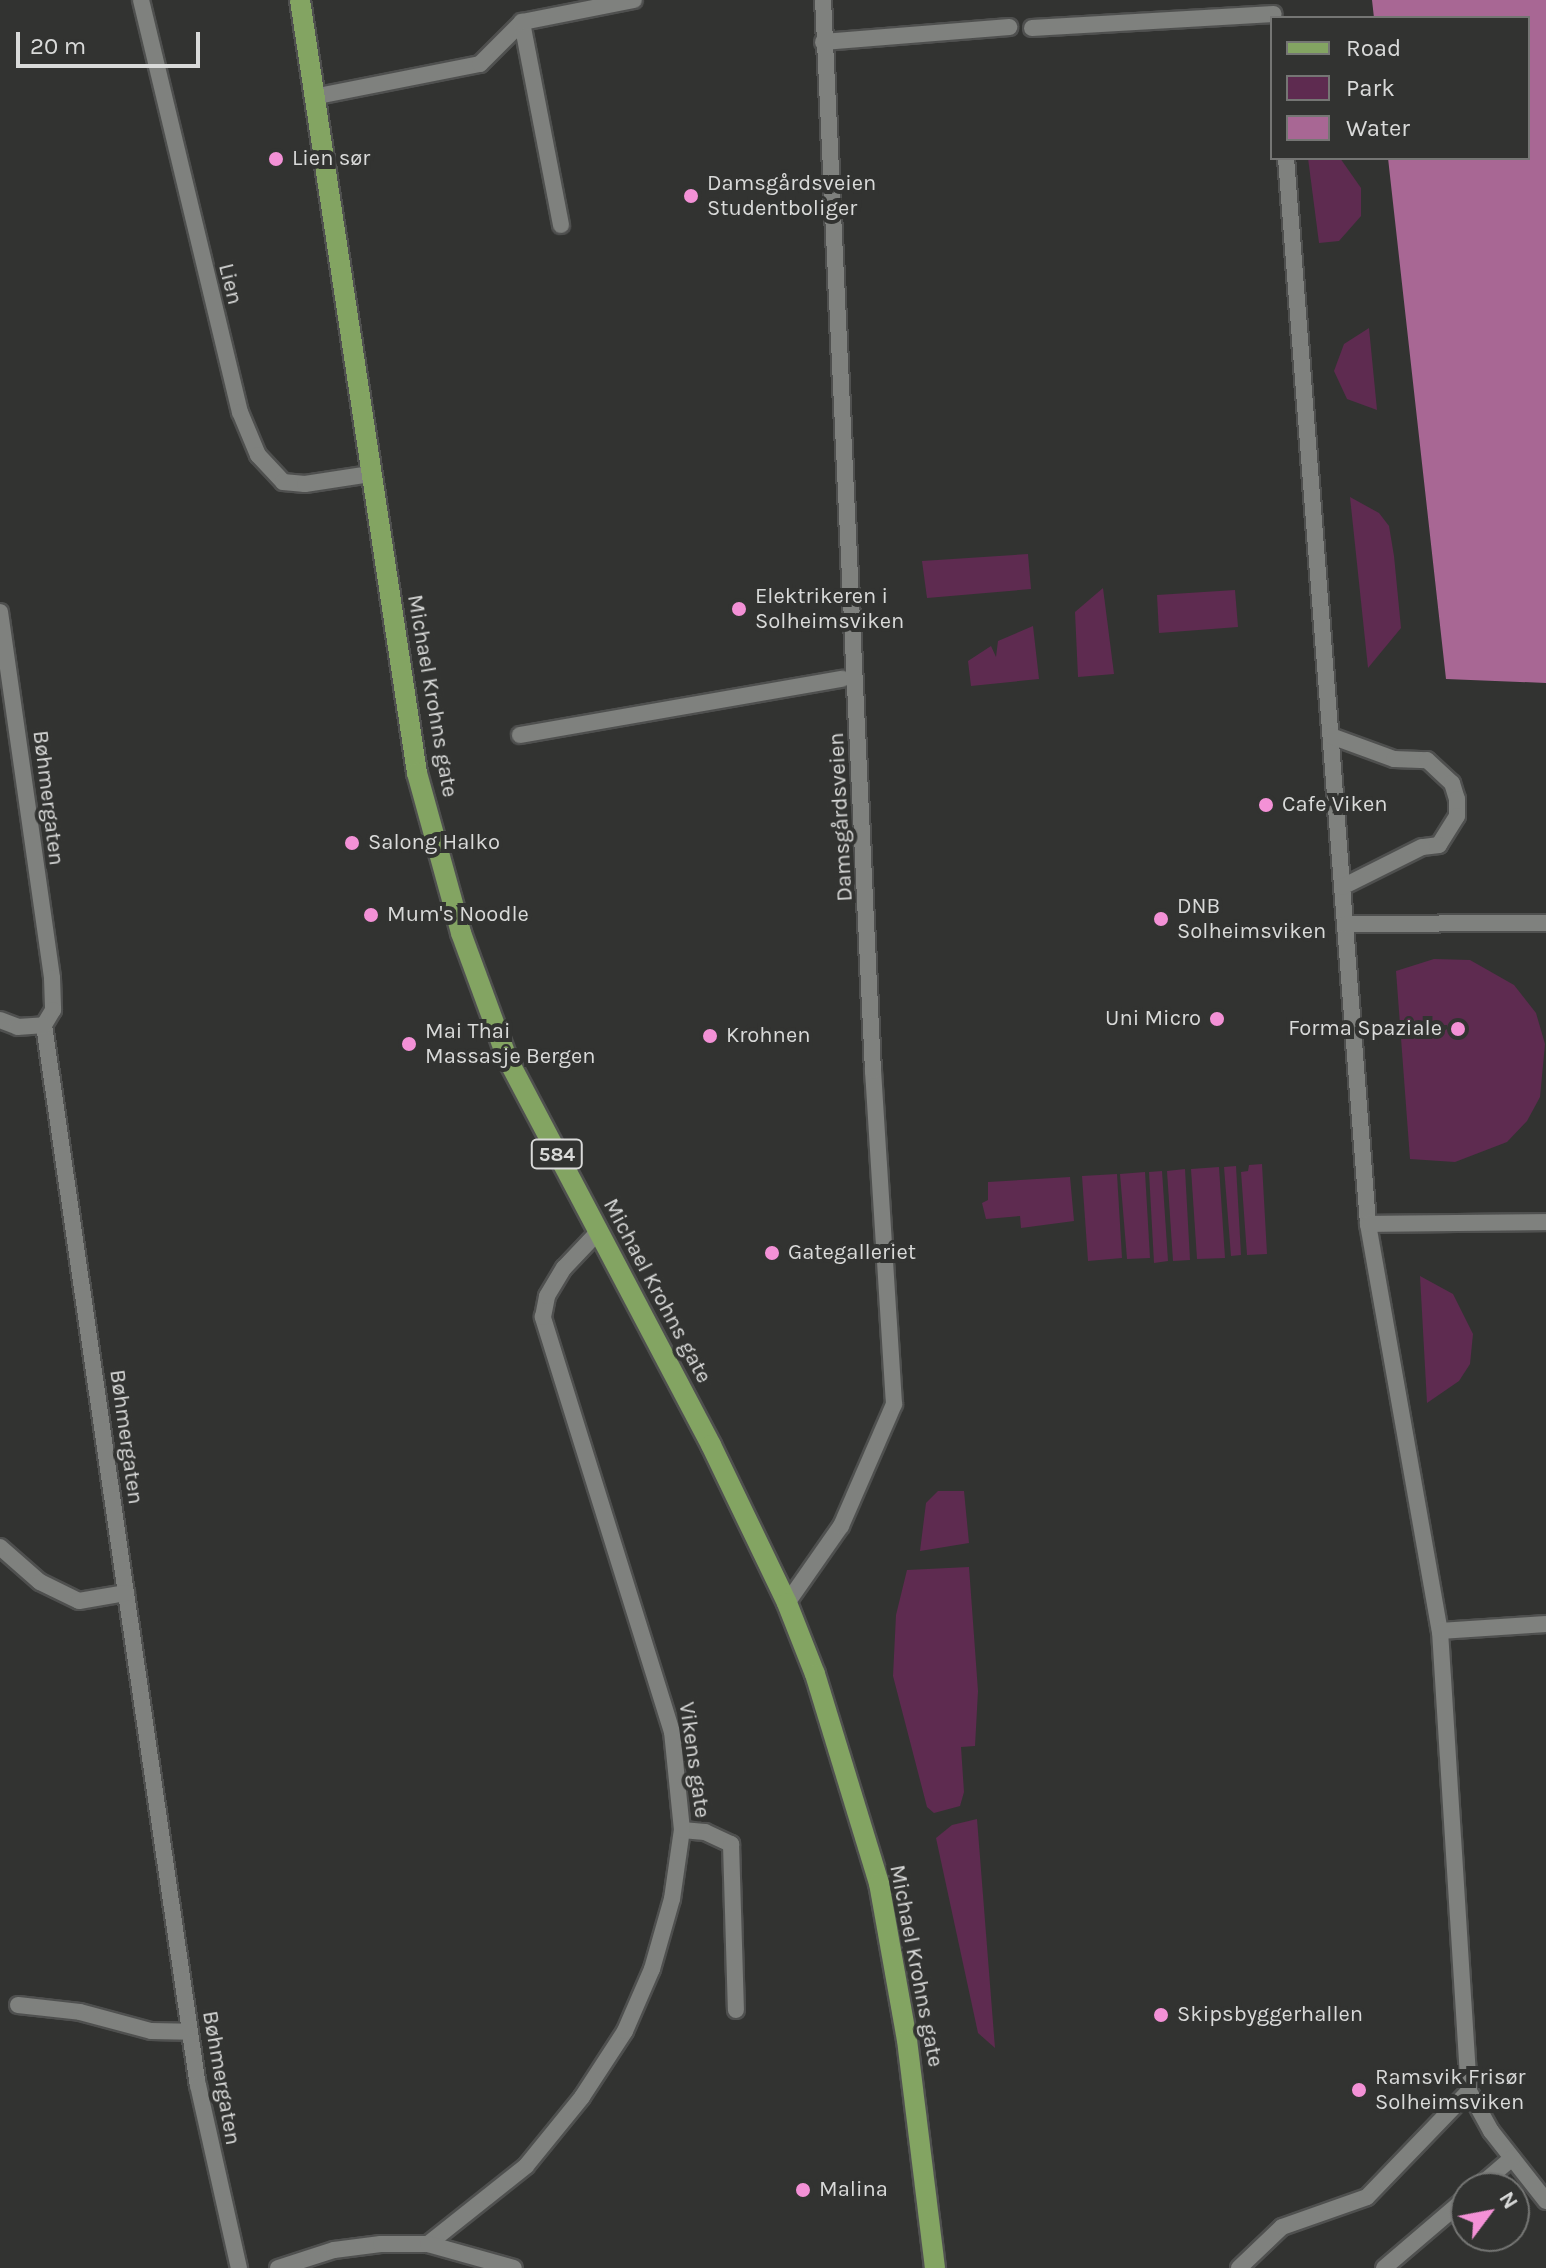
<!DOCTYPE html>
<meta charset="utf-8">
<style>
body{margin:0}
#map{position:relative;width:1546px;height:2268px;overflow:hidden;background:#323331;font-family:Karla,sans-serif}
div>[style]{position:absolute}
.green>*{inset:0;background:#5e2b50}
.water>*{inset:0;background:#a86794}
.roads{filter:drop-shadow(2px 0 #4f504f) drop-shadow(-2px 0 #4f504f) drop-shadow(0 2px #4f504f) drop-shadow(0 -2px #4f504f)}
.service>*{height:16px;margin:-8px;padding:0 8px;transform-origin:8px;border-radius:8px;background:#7f817e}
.minor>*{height:16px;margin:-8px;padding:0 8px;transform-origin:8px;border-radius:8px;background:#7f817e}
.tertiary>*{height:16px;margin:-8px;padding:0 8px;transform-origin:8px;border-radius:8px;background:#7f817e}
.primary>*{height:20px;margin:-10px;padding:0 10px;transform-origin:10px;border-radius:10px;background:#83a462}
.dots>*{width:22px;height:22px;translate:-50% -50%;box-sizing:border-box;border:4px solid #323331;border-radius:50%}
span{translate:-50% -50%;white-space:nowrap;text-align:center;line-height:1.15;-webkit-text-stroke:8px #323331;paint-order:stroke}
.shield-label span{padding:2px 6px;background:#323331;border:2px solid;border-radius:6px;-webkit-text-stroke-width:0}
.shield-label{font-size:20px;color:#d9dad9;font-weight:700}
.poi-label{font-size:22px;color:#d9dad9}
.left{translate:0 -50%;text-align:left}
.right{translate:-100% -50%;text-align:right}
.street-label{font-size:22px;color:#d9dad9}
.legend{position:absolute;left:1270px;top:16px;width:260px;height:144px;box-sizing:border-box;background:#323331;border:2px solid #757674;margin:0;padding:10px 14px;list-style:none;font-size:24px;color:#d9dad9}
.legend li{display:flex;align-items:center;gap:16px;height:40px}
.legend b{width:40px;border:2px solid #757674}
.north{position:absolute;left:1450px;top:2172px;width:80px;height:80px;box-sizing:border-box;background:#323331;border:2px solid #757674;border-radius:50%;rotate:58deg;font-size:22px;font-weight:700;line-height:32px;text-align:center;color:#d9dad9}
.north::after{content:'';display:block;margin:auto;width:28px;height:36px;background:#f391d6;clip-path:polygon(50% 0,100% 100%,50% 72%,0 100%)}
.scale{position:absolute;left:16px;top:32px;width:184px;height:36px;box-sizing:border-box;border:4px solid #d9dad9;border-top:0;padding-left:10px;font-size:24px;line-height:28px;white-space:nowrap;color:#d9dad9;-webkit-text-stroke:6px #323331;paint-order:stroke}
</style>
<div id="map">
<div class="green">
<i style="clip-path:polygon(1308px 158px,1340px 158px,1361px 188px,1361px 216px,1339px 241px,1319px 243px)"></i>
<i style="clip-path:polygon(1369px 328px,1377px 410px,1347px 399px,1334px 371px,1344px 344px)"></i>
<i style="clip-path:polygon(1350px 497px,1379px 513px,1389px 526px,1394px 556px,1401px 628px,1368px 668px)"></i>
<i style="clip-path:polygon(1028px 554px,1031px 589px,927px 598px,922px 561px)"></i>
<i style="clip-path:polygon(1103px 588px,1114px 674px,1078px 677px,1075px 612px)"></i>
<i style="clip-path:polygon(1235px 590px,1238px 627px,1159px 633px,1157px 595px)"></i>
<i style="clip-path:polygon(1033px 626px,1039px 679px,971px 686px,968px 661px,991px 646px,996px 657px,998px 641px)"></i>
<i style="clip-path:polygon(1434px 959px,1470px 960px,1514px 985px,1536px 1013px,1545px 1044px,1540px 1097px,1527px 1121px,1507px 1142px,1455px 1162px,1410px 1159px,1396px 971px)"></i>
<i style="clip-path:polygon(1262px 1164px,1267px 1254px,1247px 1255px,1241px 1172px,1248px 1171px,1249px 1165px)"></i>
<i style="clip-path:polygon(1236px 1166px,1241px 1255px,1231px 1256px,1224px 1167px)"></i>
<i style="clip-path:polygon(1219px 1167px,1225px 1258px,1197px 1259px,1191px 1169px)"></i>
<i style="clip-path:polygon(1185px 1169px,1190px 1260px,1173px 1261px,1167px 1171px)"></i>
<i style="clip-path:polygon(1162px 1171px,1168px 1261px,1154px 1263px,1149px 1172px)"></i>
<i style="clip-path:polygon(1145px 1172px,1150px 1258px,1127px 1259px,1120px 1174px)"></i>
<i style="clip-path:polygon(1117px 1174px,1122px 1258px,1088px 1261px,1082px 1176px)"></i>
<i style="clip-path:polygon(1070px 1177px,1074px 1221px,1021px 1228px,1020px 1216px,986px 1219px,982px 1203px,988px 1200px,988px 1182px)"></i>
<i style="clip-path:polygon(1420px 1276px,1453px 1294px,1473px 1334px,1470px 1364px,1459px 1381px,1427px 1403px)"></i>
<i style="clip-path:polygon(938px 1491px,964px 1491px,969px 1543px,920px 1551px,926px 1503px)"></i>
<i style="clip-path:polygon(969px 1567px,978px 1691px,975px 1746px,961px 1747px,964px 1792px,960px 1806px,934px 1813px,927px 1807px,893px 1676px,896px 1615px,907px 1570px)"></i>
<i style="clip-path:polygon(977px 1819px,995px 2048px,978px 2033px,936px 1838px,952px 1825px)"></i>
</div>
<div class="water">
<i style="clip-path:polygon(1372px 0,1546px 0,1546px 683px,1446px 679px,1388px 158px,1528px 158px,1528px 18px,1374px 18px)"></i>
</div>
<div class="roads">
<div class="service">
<i style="left:1032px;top:28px;width:242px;rotate:-3.3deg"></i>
<i style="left:823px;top:42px;width:187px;rotate:-4.6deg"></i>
<i style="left:313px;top:97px;width:170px;rotate:-11.2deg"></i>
<i style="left:480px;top:64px;width:59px;rotate:-45deg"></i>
<i style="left:1286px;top:158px;width:1069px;rotate:85.6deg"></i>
<i style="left:1368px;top:1224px;width:413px;rotate:80deg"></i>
<i style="left:1440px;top:1631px;width:461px;rotate:86.4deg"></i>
<i style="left:1469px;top:2091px;width:46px;rotate:61.2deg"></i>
<i style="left:1491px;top:2131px;width:89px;rotate:51.8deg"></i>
<i style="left:561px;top:225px;width:207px;rotate:-100.9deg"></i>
<i style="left:522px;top:22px;width:114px;rotate:-11.1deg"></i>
<i style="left:520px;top:735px;width:327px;rotate:-9.9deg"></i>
<i style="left:1331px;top:736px;width:67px;rotate:20.1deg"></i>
<i style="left:1394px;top:759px;width:33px;rotate:2deg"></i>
<i style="left:1427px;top:760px;width:34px;rotate:43deg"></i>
<i style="left:1452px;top:783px;width:17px;rotate:73deg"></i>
<i style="left:1457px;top:799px;width:17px;rotate:90deg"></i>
<i style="left:1457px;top:816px;width:34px;rotate:122deg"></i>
<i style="left:1439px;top:845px;width:17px;rotate:173deg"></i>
<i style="left:1422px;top:847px;width:89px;rotate:153.4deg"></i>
<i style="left:1345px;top:924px;width:201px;rotate:-0.3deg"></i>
<i style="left:1368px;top:1224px;width:178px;rotate:-0.6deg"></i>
<i style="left:1440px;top:1631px;width:106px;rotate:-3.8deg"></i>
<i style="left:18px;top:2005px;width:62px;rotate:6.4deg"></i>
<i style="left:80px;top:2012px;width:73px;rotate:15deg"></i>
<i style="left:151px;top:2031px;width:39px;rotate:1deg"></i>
<i style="left:1477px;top:2188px;width:46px;rotate:-40.6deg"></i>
<i style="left:1239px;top:2268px;width:59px;rotate:-43.6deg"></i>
<i style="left:1282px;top:2227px;width:90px;rotate:-19.4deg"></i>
<i style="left:1367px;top:2197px;width:147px;rotate:-46.1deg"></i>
<i style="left:1384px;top:2268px;width:108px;rotate:-40.5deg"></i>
</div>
<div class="minor">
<i style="left:141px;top:0;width:424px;rotate:76.5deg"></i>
<i style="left:240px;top:412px;width:47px;rotate:67.3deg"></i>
<i style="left:258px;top:455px;width:37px;rotate:47deg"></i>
<i style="left:283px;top:482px;width:22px;rotate:5deg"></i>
<i style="left:305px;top:484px;width:66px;rotate:-8.7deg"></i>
<i style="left:0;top:612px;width:370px;rotate:81.9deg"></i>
<i style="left:52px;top:978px;width:32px;rotate:88deg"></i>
<i style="left:53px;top:1010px;width:17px;rotate:121deg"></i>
<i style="left:44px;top:1025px;width:574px;rotate:81.79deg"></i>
<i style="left:126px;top:1593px;width:497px;rotate:81.7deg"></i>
<i style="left:198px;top:2085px;width:188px;rotate:77.4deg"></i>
<i style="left:0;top:1020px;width:19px;rotate:21deg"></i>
<i style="left:18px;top:1027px;width:26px;rotate:-4deg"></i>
<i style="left:0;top:1547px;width:53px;rotate:41.2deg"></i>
<i style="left:40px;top:1582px;width:43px;rotate:26deg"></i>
<i style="left:79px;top:1601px;width:48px;rotate:-9.7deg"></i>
<i style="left:682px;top:1830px;width:23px;rotate:5deg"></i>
<i style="left:705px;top:1832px;width:29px;rotate:25deg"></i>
<i style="left:731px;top:1844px;width:166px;rotate:88.3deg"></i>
<i style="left:428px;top:2244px;width:125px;rotate:-38.5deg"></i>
<i style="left:526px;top:2166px;width:89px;rotate:-50.9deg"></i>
<i style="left:582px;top:2097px;width:79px;rotate:-56.9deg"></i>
<i style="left:625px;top:2031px;width:68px;rotate:-66.5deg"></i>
<i style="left:652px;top:1969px;width:73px;rotate:-74.1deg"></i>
<i style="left:672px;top:1899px;width:70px;rotate:-81.8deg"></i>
<i style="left:682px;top:1830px;width:99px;rotate:-95.8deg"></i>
<i style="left:672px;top:1732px;width:435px;rotate:-107.3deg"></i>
<i style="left:543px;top:1317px;width:21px;rotate:-79deg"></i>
<i style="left:547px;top:1296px;width:33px;rotate:-59deg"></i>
<i style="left:564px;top:1268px;width:51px;rotate:-46.6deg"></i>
</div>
<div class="tertiary">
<i style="left:787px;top:1603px;width:94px;rotate:-55deg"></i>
<i style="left:841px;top:1526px;width:133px;rotate:-66.5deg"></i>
<i style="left:894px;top:1404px;width:334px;rotate:-93.6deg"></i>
<i style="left:873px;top:1071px;width:1072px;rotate:-92.67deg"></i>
<i style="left:278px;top:2268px;width:59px;rotate:-17.8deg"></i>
<i style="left:334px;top:2250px;width:47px;rotate:-7.3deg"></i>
<i style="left:381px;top:2244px;width:47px"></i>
<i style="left:428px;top:2244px;width:89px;rotate:15.6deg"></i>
</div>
<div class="primary">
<i style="left:300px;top:0;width:782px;rotate:81.39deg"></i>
<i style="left:417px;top:773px;width:166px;rotate:74.6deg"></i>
<i style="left:461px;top:933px;width:133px;rotate:69.8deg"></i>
<i style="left:507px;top:1058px;width:437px;rotate:62.2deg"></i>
<i style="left:711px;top:1445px;width:175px;rotate:64.3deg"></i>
<i style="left:787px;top:1603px;width:76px;rotate:68.5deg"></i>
<i style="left:815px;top:1674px;width:219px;rotate:73deg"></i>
<i style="left:879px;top:1883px;width:159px;rotate:79.9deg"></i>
<i style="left:907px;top:2040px;width:230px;rotate:83deg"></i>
</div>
</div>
<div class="dots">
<i style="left:276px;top:159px;background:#f391d6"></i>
<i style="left:691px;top:196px;background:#f391d6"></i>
<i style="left:739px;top:609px;background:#f391d6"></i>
<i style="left:1266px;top:805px;background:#f391d6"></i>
<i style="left:352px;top:843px;background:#f391d6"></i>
<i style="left:371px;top:915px;background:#f391d6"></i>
<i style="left:1161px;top:919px;background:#f391d6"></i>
<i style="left:1217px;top:1019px;background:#f391d6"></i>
<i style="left:1458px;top:1029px;background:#f391d6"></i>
<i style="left:710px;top:1036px;background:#f391d6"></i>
<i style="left:409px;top:1044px;background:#f391d6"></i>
<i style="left:772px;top:1253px;background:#f391d6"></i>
<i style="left:1161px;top:2015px;background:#f391d6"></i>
<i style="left:1359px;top:2090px;background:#f391d6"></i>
<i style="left:803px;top:2190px;background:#f391d6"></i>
</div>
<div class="shield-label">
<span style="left:557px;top:1154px">584</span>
</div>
<div class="poi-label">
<span class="left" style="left:292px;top:159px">Lien sør</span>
<span class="left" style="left:707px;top:196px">Damsgårdsveien<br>Studentboliger</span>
<span class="left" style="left:755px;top:609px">Elektrikeren i<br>Solheimsviken</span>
<span class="left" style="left:1282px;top:805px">Cafe Viken</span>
<span class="left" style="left:368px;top:843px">Salong Halko</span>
<span class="left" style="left:1177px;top:919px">DNB<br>Solheimsviken</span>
<span class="left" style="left:387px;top:915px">Mum's Noodle</span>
<span class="right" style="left:1201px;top:1019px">Uni Micro</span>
<span class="right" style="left:1442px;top:1029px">Forma Spaziale</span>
<span class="left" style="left:425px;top:1044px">Mai Thai<br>Massasje Bergen</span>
<span class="left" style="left:726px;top:1036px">Krohnen</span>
<span class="left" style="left:788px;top:1253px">Gategalleriet</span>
<span class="left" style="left:1177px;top:2015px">Skipsbyggerhallen</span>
<span class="left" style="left:1375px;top:2090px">Ramsvik Frisør<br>Solheimsviken</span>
<span class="left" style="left:819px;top:2190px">Malina</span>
</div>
<div class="street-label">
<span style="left:230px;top:284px;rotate:76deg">Lien</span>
<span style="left:432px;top:696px;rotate:80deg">Michael Krohns gate</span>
<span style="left:48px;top:798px;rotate:83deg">Bøhmergaten</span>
<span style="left:841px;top:817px;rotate:-93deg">Damsgårdsveien</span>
<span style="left:657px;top:1291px;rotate:62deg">Michael Krohns gate</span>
<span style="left:126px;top:1437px;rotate:82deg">Bøhmergaten</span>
<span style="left:694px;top:1760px;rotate:82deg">Vikens gate</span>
<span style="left:916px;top:1966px;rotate:79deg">Michael Krohns gate</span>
<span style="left:221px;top:2078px;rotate:80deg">Bøhmergaten</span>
</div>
<ul class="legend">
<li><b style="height:10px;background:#83a462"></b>Road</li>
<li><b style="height:22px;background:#5e2b50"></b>Park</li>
<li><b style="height:22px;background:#a86794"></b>Water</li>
</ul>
<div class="north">N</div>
<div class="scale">20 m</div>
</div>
